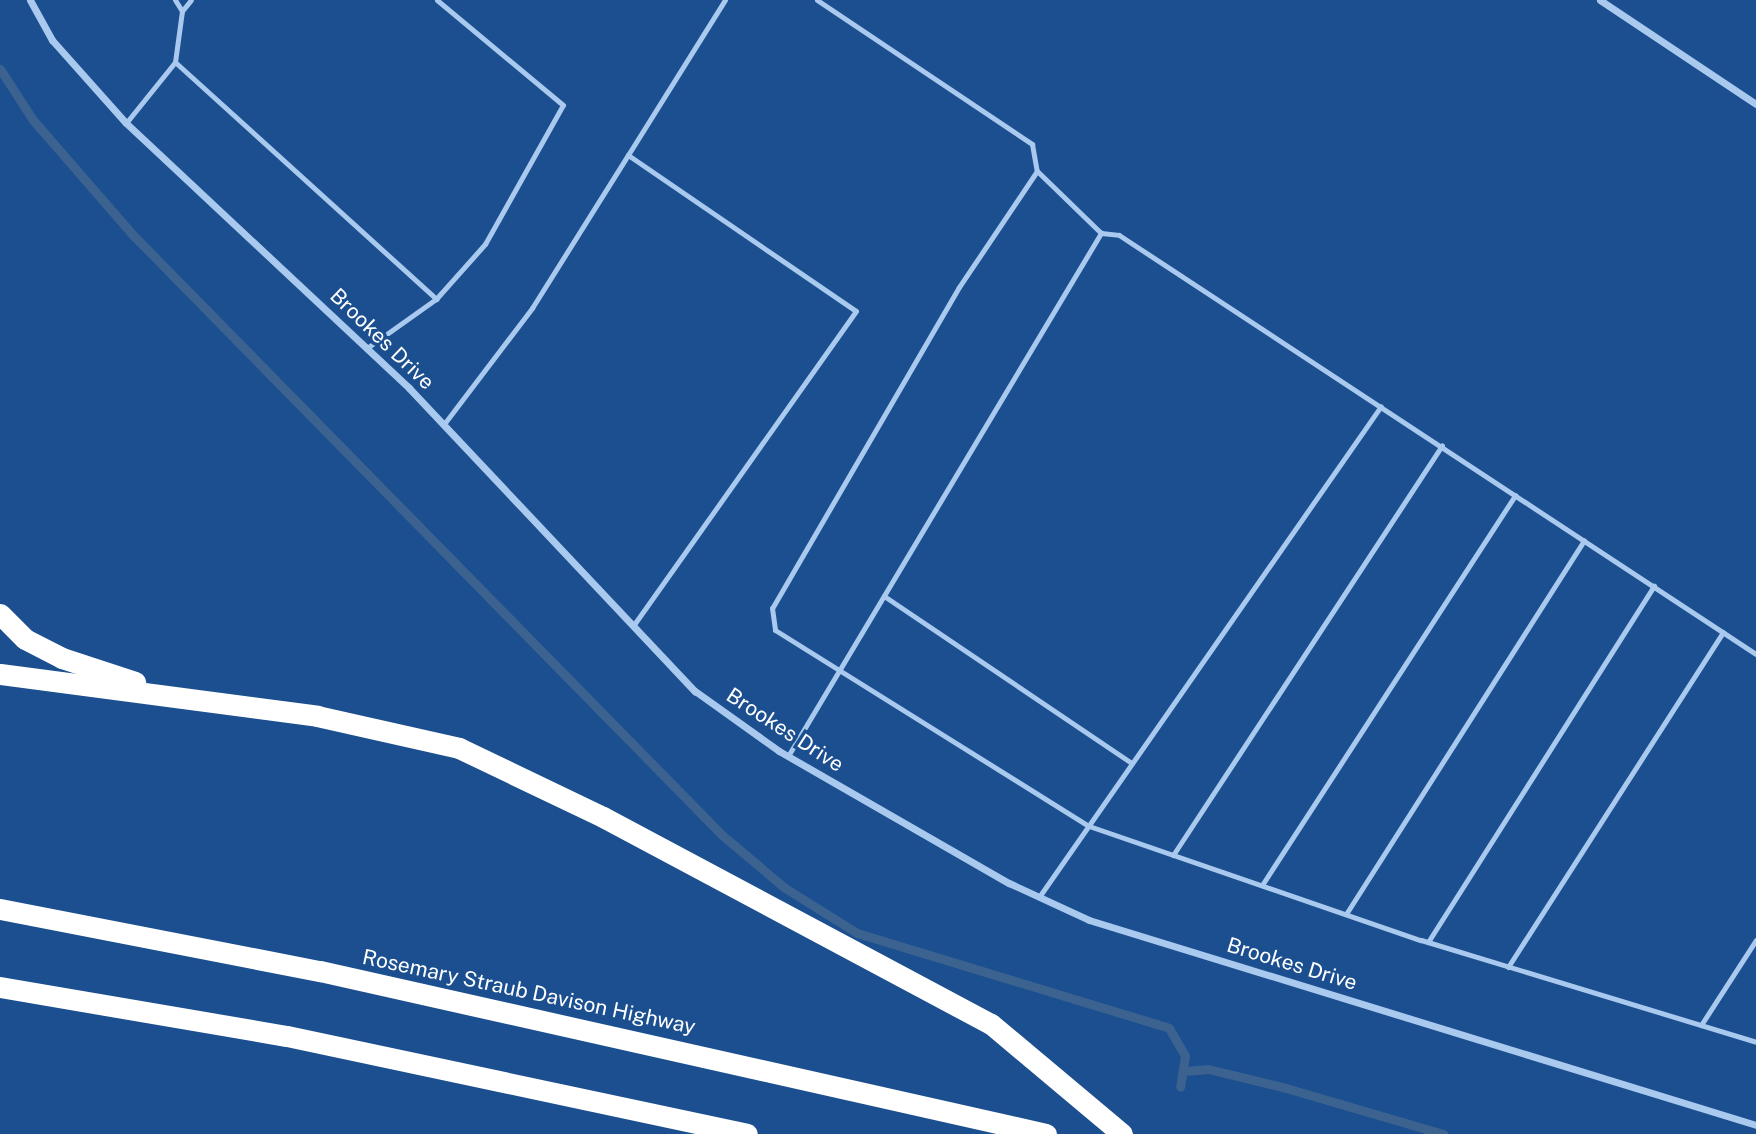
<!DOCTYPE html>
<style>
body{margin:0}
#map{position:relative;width:1756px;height:1134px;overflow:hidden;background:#1b4f8f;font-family:"Public Sans",sans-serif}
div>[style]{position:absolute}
.stream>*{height:9px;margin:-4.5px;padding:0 4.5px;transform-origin:4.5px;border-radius:4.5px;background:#3c6290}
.service>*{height:5px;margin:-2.5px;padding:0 2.5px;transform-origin:2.5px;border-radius:2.5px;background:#a9c9ee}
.minor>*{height:7px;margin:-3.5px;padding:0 3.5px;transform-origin:3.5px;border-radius:3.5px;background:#a9c9ee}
.motorway>*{height:21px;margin:-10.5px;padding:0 10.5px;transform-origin:10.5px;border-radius:10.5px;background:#fff}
span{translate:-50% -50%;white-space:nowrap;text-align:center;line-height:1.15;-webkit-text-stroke:7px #1b4f8f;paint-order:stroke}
.street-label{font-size:21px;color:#fff}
</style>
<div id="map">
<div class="stream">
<i style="left:0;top:69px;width:61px;rotate:57.1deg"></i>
<i style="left:33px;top:120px;width:154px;rotate:49deg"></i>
<i style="left:134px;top:236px;width:839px;rotate:45.53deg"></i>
<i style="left:722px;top:835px;width:82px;rotate:40.1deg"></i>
<i style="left:785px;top:888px;width:85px;rotate:32deg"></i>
<i style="left:857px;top:933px;width:326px;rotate:16.9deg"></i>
<i style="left:1169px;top:1028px;width:32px;rotate:60deg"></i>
<i style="left:1185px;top:1056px;width:31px;rotate:99deg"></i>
<i style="left:1185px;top:1071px;width:23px;rotate:-5deg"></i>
<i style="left:1208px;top:1069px;width:80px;rotate:13.7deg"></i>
<i style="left:1286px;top:1088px;width:164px;rotate:16.3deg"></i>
</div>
<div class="service">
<i style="left:817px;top:0;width:259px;rotate:33.8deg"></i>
<i style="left:1032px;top:144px;width:27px;rotate:80deg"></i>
<i style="left:182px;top:11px;width:14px;rotate:-51deg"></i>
<i style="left:175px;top:62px;width:51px;rotate:-82.2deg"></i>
<i style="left:182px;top:11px;width:13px;rotate:-122deg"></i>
<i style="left:126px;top:123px;width:78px;rotate:-51.2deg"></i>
<i style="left:175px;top:62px;width:353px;rotate:42.2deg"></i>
<i style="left:628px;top:155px;width:183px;rotate:-58deg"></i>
<i style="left:1101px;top:233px;width:89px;rotate:-135.9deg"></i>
<i style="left:1037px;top:171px;width:140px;rotate:123.9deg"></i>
<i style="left:959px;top:287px;width:371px;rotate:120.2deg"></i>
<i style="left:772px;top:608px;width:22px;rotate:82deg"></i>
<i style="left:775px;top:630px;width:370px;rotate:32deg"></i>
<i style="left:1089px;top:826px;width:351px;rotate:19deg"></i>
<i style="left:1421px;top:940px;width:350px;rotate:16.9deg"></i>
<i style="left:367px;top:348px;width:85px;rotate:-35.4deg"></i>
<i style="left:436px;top:299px;width:74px;rotate:-48.3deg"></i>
<i style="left:485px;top:244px;width:159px;rotate:-60.7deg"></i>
<i style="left:563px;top:105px;width:164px;rotate:-140.2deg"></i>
<i style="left:444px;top:424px;width:146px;rotate:-52.8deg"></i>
<i style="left:532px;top:308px;width:181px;rotate:-57.9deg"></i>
<i style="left:628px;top:155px;width:276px;rotate:34.4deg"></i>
<i style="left:856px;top:311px;width:386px;rotate:125.3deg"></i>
<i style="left:884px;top:596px;width:299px;rotate:34deg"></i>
<i style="left:788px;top:756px;width:610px;rotate:-59.1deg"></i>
<i style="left:1101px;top:233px;width:18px;rotate:6deg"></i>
<i style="left:1119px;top:235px;width:762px;rotate:33.34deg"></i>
<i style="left:1173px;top:855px;width:490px;rotate:-56.7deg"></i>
<i style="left:1262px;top:885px;width:465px;rotate:-57deg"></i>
<i style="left:1039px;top:897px;width:598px;rotate:-55.14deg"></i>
<i style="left:1346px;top:914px;width:443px;rotate:-57.5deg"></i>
<i style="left:1428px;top:942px;width:422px;rotate:-57.6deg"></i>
<i style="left:1508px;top:967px;width:398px;rotate:-57.3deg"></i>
<i style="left:1701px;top:1025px;width:101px;rotate:-57.1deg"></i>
</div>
<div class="minor">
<i style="left:30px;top:0;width:46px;rotate:61.2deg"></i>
<i style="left:52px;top:40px;width:111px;rotate:48.3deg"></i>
<i style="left:126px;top:123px;width:388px;rotate:43.1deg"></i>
<i style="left:409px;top:388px;width:417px;rotate:46.7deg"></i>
<i style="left:695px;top:691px;width:103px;rotate:35.5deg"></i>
<i style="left:779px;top:751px;width:265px;rotate:29.9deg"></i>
<i style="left:1009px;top:883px;width:88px;rotate:24.8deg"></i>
<i style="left:1089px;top:920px;width:698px;rotate:17.08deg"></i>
<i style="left:1600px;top:0;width:187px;rotate:33.7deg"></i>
</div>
<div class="motorway">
<i style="left:0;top:614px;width:35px;rotate:45deg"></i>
<i style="left:25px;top:639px;width:42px;rotate:27.2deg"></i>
<i style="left:62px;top:658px;width:77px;rotate:18.2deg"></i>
<i style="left:0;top:674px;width:320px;rotate:7.5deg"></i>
<i style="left:317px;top:716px;width:146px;rotate:12.7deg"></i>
<i style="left:459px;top:748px;width:160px;rotate:25.6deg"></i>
<i style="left:603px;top:817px;width:440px;rotate:28.1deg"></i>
<i style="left:991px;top:1024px;width:171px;rotate:40deg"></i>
<i style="left:0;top:909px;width:326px;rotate:11deg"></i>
<i style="left:320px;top:971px;width:744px;rotate:12.65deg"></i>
<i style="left:0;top:987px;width:291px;rotate:9.7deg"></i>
<i style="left:287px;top:1036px;width:470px;rotate:12deg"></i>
</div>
<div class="street-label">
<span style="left:382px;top:339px;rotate:44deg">Brookes Drive</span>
<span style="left:785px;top:730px;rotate:33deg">Brookes Drive</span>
<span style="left:1292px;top:964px;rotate:17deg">Brookes Drive</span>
<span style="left:529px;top:992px;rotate:12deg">Rosemary Straub Davison Highway</span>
</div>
</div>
